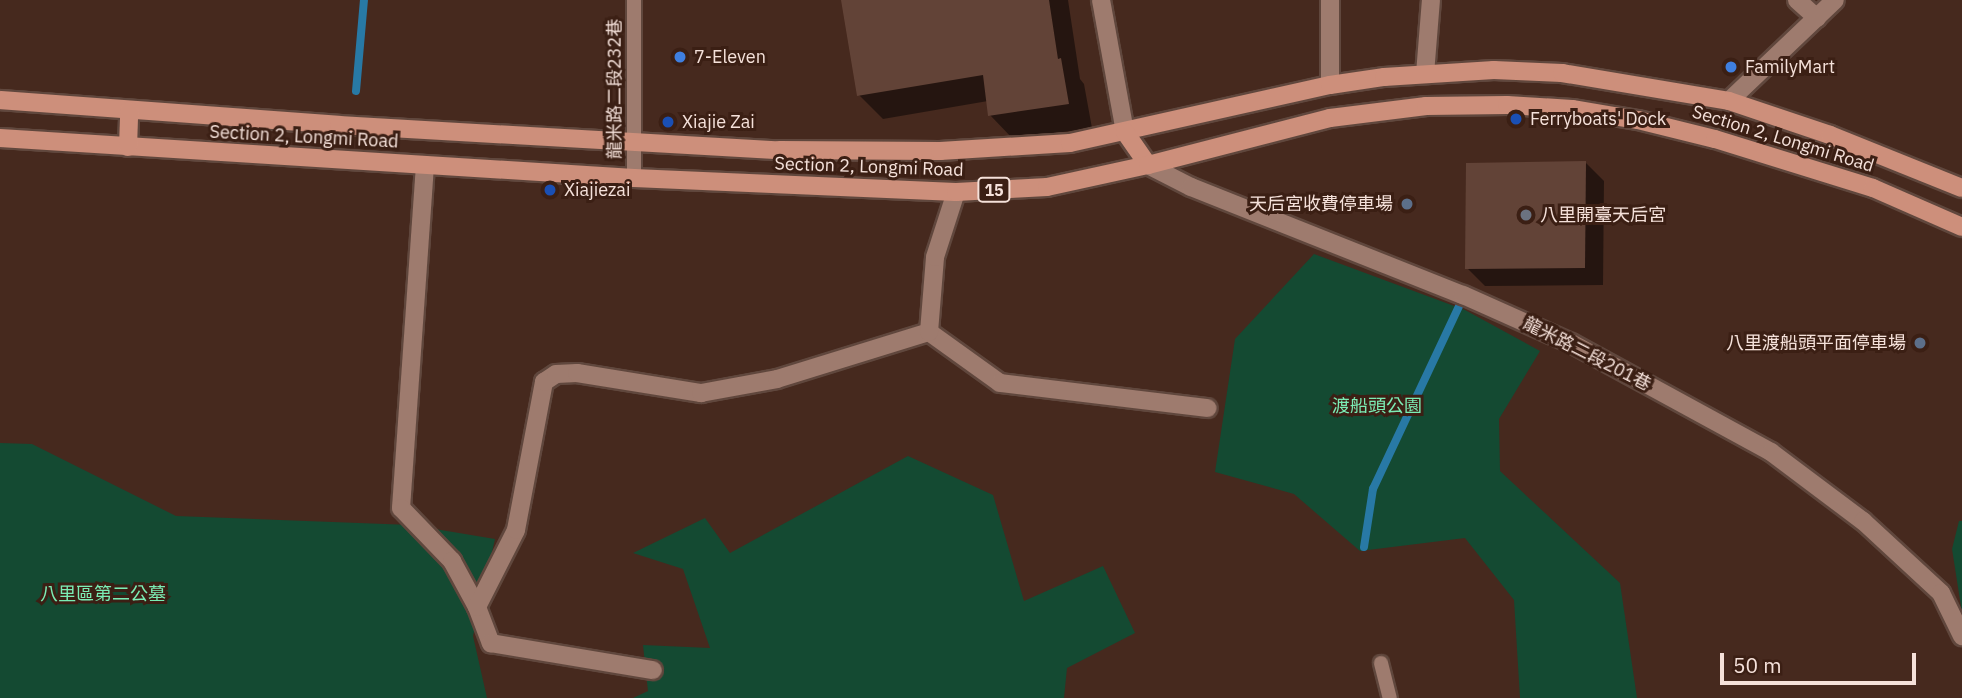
<!DOCTYPE html>
<meta charset="utf-8">
<style>
body{margin:0}
#map{position:relative;width:1962px;height:698px;overflow:hidden;background:#46291e;font-family:"IBM Plex Sans","Noto Sans TC",sans-serif}
div>[style]{position:absolute}
.green>*{inset:0;background:#144a32}
.shadow>*{inset:0;background:#0007}
.stream>*{height:8px;margin:-4px;padding:0 4px;transform-origin:4px;border-radius:4px;background:#2879a5}
.building>*{inset:0;background:#624337}
.roads{filter:drop-shadow(2px 0 #60473d) drop-shadow(-2px 0 #60473d) drop-shadow(0 2px #60473d) drop-shadow(0 -2px #60473d)}
.service>*{height:14px;margin:-7px;padding:0 7px;transform-origin:7px;border-radius:7px;background:#9e7b6e}
.minor>*{height:18px;margin:-9px;padding:0 9px;transform-origin:9px;border-radius:9px;background:#9e7b6e}
.primary>*{height:18px;margin:-9px;padding:0 9px;transform-origin:9px;border-radius:9px;background:#cd8f7b}
.dots>*{width:19px;height:19px;translate:-50% -50%;box-sizing:border-box;border:4px solid #3b1f14;border-radius:50%}
span{translate:-50% -50%;white-space:nowrap;text-align:center;line-height:1.15;-webkit-text-stroke:6px #3b1f14;paint-order:stroke}
.shield-label span{padding:2px 5px;background:#3b1f14;border:2px solid;border-radius:5px;-webkit-text-stroke-width:0}
.shield-label{font-size:16px;color:#f5e1da;font-weight:700}
.poi-label{font-size:18px;color:#f5e1da}
.left{translate:0 -50%;text-align:left}
.right{translate:-100% -50%;text-align:right}
.street-label{font-size:18px;color:#f5e1da}
.park-label{font-size:18px;color:#7bedb5}
.scale{position:absolute;left:1720px;top:653px;width:196px;height:32px;box-sizing:border-box;border:4px solid #f5e1da;border-top:0;padding-left:9px;font-size:21px;line-height:24px;white-space:nowrap;color:#f5e1da;-webkit-text-stroke:5px #3b1f14;paint-order:stroke}
</style>
<div id="map">
<div class="green">
<i style="clip-path:polygon(1314px 254px,1465px 310px,1540px 351px,1499px 419px,1500px 471px,1620px 583px,1637px 698px,1520px 698px,1514px 600px,1465px 538px,1360px 551px,1294px 494px,1215px 472px,1235px 339px)"></i>
<i style="clip-path:polygon(0 443px,32px 444px,176px 516px,411px 525px,495px 539px,473px 636px,487px 698px,0 698px)"></i>
<i style="clip-path:polygon(908px 456px,993px 495px,1024px 601px,1103px 566px,1135px 633px,1067px 668px,1064px 698px,633px 698px,648px 691px,643px 645px,710px 648px,683px 569px,633px 553px,705px 518px,730px 553px)"></i>
<i style="clip-path:polygon(1959px 521px,1962px 521px,1962px 613px,1952px 549px)"></i>
</div>
<div class="shadow">
<i style="clip-path:polygon(843px 0,1068px 0,1080px 79px,1084px 84px,1092px 128px,1013px 139px,990px 115px,988px 101px,883px 119px,859px 95px)"></i>
<i style="clip-path:polygon(1586px 163px,1604px 181px,1603px 285px,1485px 286px,1467px 268px)"></i>
</div>
<div class="stream">
<i style="left:356px;top:91px;width:91px;rotate:-85deg"></i>
<i style="left:1364px;top:547px;width:59px;rotate:-81.2deg"></i>
<i style="left:1373px;top:489px;width:202px;rotate:-64.8deg"></i>
</div>
<div class="building">
<i style="clip-path:polygon(841px 0,1049px 0,1058px 59px,1061px 58px,1069px 104px,988px 116px,983px 75px,857px 96px)"></i>
<i style="clip-path:polygon(1586px 161px,1585px 268px,1465px 269px,1466px 163px)"></i>
</div>
<div class="roads">
<div class="service">
<i style="left:634px;top:0;width:178px;rotate:90deg"></i>
<i style="left:1381px;top:663px;width:36px;rotate:76deg"></i>
</div>
<div class="minor">
<i style="left:1101px;top:0;width:134px;rotate:79.7deg"></i>
<i style="left:1797px;top:0;width:27px;rotate:42deg"></i>
<i style="left:1425px;top:74px;width:74px;rotate:-85.4deg"></i>
<i style="left:1330px;top:85px;width:85px;rotate:-90deg"></i>
<i style="left:1729px;top:101px;width:146px;rotate:-43.6deg"></i>
<i style="left:425px;top:165px;width:344px;rotate:94deg"></i>
<i style="left:401px;top:508px;width:74px;rotate:46.1deg"></i>
<i style="left:452px;top:561px;width:52px;rotate:61.5deg"></i>
<i style="left:477px;top:607px;width:39px;rotate:69deg"></i>
<i style="left:491px;top:643px;width:164px;rotate:9.5deg"></i>
<i style="left:1148px;top:165px;width:48px;rotate:27.1deg"></i>
<i style="left:1191px;top:187px;width:293px;rotate:21.7deg"></i>
<i style="left:1463px;top:295px;width:118px;rotate:24deg"></i>
<i style="left:1571px;top:343px;width:228px;rotate:28.6deg"></i>
<i style="left:1771px;top:452px;width:115px;rotate:36.9deg"></i>
<i style="left:1863px;top:521px;width:106px;rotate:42.7deg"></i>
<i style="left:1941px;top:593px;width:48px;rotate:64deg"></i>
<i style="left:929px;top:332px;width:87px;rotate:35.7deg"></i>
<i style="left:1000px;top:383px;width:209px;rotate:6.9deg"></i>
<i style="left:477px;top:607px;width:86px;rotate:-63.1deg"></i>
<i style="left:516px;top:530px;width:151px;rotate:-79.3deg"></i>
<i style="left:544px;top:382px;width:14px;rotate:-34deg"></i>
<i style="left:556px;top:374px;width:21px;rotate:-3deg"></i>
<i style="left:577px;top:373px;width:126px;rotate:9.2deg"></i>
<i style="left:701px;top:393px;width:77px;rotate:-10.4deg"></i>
<i style="left:777px;top:379px;width:159px;rotate:-17.2deg"></i>
<i style="left:929px;top:332px;width:75px;rotate:-85.4deg"></i>
<i style="left:935px;top:257px;width:68px;rotate:-72.1deg"></i>
</div>
<div class="primary">
<i style="left:0;top:100px;width:340px;rotate:4.2deg"></i>
<i style="left:339px;top:125px;width:441px;rotate:3.3deg"></i>
<i style="left:779px;top:150px;width:161px;rotate:0.4deg"></i>
<i style="left:940px;top:151px;width:130px;rotate:-3.5deg"></i>
<i style="left:1070px;top:143px;width:266px;rotate:-12.6deg"></i>
<i style="left:1330px;top:85px;width:55px;rotate:-8.4deg"></i>
<i style="left:1384px;top:77px;width:110px;rotate:-3.6deg"></i>
<i style="left:1494px;top:70px;width:68px;rotate:2.5deg"></i>
<i style="left:1562px;top:73px;width:169px;rotate:9.5deg"></i>
<i style="left:1729px;top:101px;width:107px;rotate:18.6deg"></i>
<i style="left:1830px;top:135px;width:142px;rotate:21.9deg"></i>
<i style="left:1125px;top:132px;width:40px;rotate:55.1deg"></i>
<i style="left:0;top:138px;width:635px;rotate:3.61deg"></i>
<i style="left:634px;top:178px;width:322px;rotate:2.5deg"></i>
<i style="left:956px;top:192px;width:91px;rotate:-3.1deg"></i>
<i style="left:1047px;top:187px;width:103px;rotate:-12.3deg"></i>
<i style="left:1148px;top:165px;width:188px;rotate:-14.5deg"></i>
<i style="left:1330px;top:118px;width:97px;rotate:-7.1deg"></i>
<i style="left:1426px;top:106px;width:81px;rotate:-0.7deg"></i>
<i style="left:1507px;top:105px;width:65px;rotate:3.5deg"></i>
<i style="left:1572px;top:109px;width:67px;rotate:9.5deg"></i>
<i style="left:1638px;top:120px;width:79px;rotate:13.9deg"></i>
<i style="left:1715px;top:139px;width:165px;rotate:17.2deg"></i>
<i style="left:1873px;top:188px;width:97px;rotate:23.7deg"></i>
<i style="left:128px;top:147px;width:36px;rotate:-88deg"></i>
</div>
</div>
<div class="dots">
<i style="left:680px;top:57px;background:#3f7fe0"></i>
<i style="left:1731px;top:67px;background:#3f7fe0"></i>
<i style="left:1516px;top:119px;background:#1a4fb4"></i>
<i style="left:668px;top:122px;background:#1a4fb4"></i>
<i style="left:550px;top:190px;background:#1a4fb4"></i>
<i style="left:1407px;top:204px;background:#5c6f8a"></i>
<i style="left:1526px;top:215px;background:#6b7280"></i>
<i style="left:1920px;top:343px;background:#5c6f8a"></i>
</div>
<div class="shield-label">
<span style="left:994px;top:190px">15</span>
</div>
<div class="poi-label">
<span class="left" style="left:694px;top:57px">7-Eleven</span>
<span class="left" style="left:1745px;top:67px">FamilyMart</span>
<span class="left" style="left:1530px;top:119px">Ferryboats' Dock</span>
<span class="left" style="left:682px;top:122px">Xiajie Zai</span>
<span class="left" style="left:564px;top:190px">Xiajiezai</span>
<span class="right" style="left:1393px;top:204px">天后宮收費停車場</span>
<span class="left" style="left:1540px;top:215px">八里開臺天后宮</span>
<span class="right" style="left:1906px;top:343px">八里渡船頭平面停車場</span>
</div>
<div class="street-label">
<span style="left:615px;top:89px;rotate:-90deg">龍米路二段232巷</span>
<span style="left:304px;top:137px;rotate:3deg">Section 2, Longmi Road</span>
<span style="left:1783px;top:139px;rotate:17deg">Section 2, Longmi Road</span>
<span style="left:869px;top:167px;rotate:2deg">Section 2, Longmi Road</span>
<span style="left:1587px;top:354px;rotate:27deg">龍米路二段201巷</span>
</div>
<div class="park-label">
<span style="left:1377px;top:406px">渡船頭公園</span>
<span style="left:103px;top:594px">八里區第二公墓</span>
</div>
<div class="scale">50 m</div>
</div>
